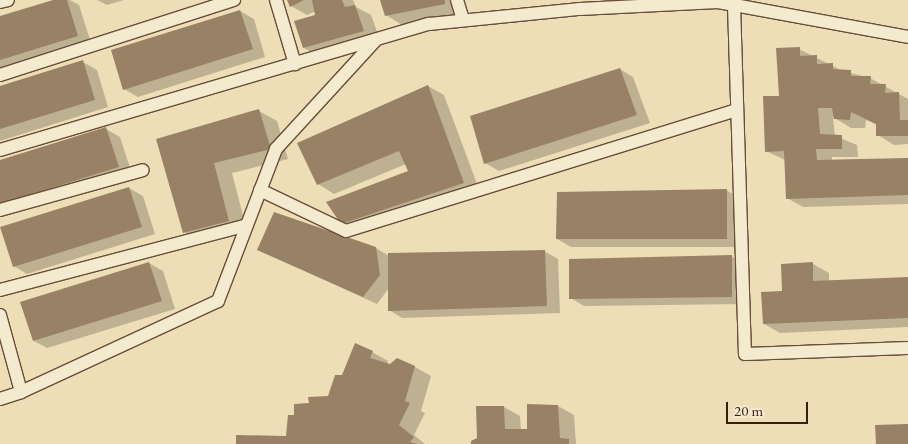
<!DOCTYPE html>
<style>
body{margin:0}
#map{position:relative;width:908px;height:444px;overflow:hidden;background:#eedeb7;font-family:"EB Garamond",serif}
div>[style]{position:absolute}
.shadow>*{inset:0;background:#0003}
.building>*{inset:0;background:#988165}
.roads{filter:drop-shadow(1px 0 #684d38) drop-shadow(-1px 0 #684d38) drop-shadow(0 1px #684d38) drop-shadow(0 -1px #684d38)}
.lane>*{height:12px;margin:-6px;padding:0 6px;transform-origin:6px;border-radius:6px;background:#f4ead0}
span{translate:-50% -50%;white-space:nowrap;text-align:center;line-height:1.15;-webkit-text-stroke:4px #f4ead0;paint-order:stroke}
.scale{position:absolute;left:726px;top:402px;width:82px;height:22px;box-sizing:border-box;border:2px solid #3b1d0d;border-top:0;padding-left:6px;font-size:15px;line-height:18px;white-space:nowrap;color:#3b1d0d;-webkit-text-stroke:4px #f4ead0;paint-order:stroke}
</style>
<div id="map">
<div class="shadow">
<i style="clip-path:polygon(57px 0,70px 0,79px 5px,91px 43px,0 71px,0 18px)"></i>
<i style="clip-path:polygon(97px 0,124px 0,107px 5px)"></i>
<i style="clip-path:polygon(289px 0,353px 0,356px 7px,371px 15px,380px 40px,320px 57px,304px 48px,317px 16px,316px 11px,307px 15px,291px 6px)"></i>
<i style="clip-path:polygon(381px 0,459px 0,461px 13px,402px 25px,386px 15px)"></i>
<i style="clip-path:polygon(240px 11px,254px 19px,265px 57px,138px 97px,124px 89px)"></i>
<i style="clip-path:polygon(799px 49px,843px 71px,870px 78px,908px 99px,908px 144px,894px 145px,878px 135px,878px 125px,866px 120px,865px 128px,851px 128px,833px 117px,835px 136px,857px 145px,858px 157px,832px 157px,832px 160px,908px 159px,908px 204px,803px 207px,787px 198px,785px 160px,766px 151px,781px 97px)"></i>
<i style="clip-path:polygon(83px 62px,97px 70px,108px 107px,0 141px,0 87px)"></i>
<i style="clip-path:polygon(620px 69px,633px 77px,650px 123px,499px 171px,485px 163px)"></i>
<i style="clip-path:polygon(428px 86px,444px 95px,480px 192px,358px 233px,342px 223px,410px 172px,406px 164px,334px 194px,318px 184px)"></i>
<i style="clip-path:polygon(259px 111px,277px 121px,288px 159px,232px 173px,247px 231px,202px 242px,184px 232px,158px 140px)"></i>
<i style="clip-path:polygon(106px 129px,120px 137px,132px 174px,4px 214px,0 162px)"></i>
<i style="clip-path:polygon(129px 188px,143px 196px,155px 234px,27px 274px,14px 266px)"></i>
<i style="clip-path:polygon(726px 190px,740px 198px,741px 247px,571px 247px,557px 239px)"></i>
<i style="clip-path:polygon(376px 248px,389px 256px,544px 251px,558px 259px,560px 313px,402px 318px,389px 310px,389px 288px,377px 304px,259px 250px)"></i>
<i style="clip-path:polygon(731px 256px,745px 264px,746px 304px,584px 306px,571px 298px)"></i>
<i style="clip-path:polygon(149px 263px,163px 271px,175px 309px,47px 348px,34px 341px)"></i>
<i style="clip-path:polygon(813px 264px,829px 273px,829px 281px,908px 279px,908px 327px,780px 333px,764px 324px,783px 293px)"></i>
<i style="clip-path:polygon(372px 352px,388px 361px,387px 364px,415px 367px,431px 376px,421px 411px,425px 413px,414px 435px,425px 444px,238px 444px,287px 437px,295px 416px,310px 405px,329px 398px,343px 377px)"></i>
<i style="clip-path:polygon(558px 406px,574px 415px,576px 444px,472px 444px,478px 439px,477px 407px,504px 407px,520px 416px,521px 430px,528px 430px)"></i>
</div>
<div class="building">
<i style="clip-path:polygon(53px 0,67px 0,78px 36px,0 60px,0 16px)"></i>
<i style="clip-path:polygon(287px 0,304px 0,290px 7px)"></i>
<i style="clip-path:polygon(312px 0,342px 0,345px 7px,355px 5px,364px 31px,303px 48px,294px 21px,315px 15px)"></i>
<i style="clip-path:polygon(380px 0,445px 0,445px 4px,385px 16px)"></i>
<i style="clip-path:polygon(240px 10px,253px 49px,123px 90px,111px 50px)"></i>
<i style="clip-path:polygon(800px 47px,800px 56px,817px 55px,817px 64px,833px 63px,833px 69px,851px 70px,851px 76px,871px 76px,870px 84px,886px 84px,885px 93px,899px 92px,900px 120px,908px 120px,908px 136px,876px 136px,876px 124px,851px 112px,850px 120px,834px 119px,832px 108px,818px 108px,820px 134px,842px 135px,842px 149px,816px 149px,817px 160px,908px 158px,908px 195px,786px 199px,784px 151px,765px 152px,763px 96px,779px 96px,776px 48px)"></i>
<i style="clip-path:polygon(83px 60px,95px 100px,0 129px,0 86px)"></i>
<i style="clip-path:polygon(620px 68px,637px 115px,484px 164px,470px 116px)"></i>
<i style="clip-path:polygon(428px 85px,464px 183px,341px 224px,326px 202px,408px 171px,399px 151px,317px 185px,297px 143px)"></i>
<i style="clip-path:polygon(259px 109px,271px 149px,214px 163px,229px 221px,183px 233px,156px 139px)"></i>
<i style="clip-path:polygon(106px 127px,119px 167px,0 204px,0 160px)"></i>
<i style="clip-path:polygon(129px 187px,142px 227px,13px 267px,0 227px)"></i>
<i style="clip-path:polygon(727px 189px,727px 239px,556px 239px,557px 192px)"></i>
<i style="clip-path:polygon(274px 212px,376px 247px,380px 275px,363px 297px,257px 250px)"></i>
<i style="clip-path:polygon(545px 250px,547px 306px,388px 311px,388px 253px)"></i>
<i style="clip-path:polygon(732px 255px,732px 297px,569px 299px,569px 259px)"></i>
<i style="clip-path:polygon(149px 262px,162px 301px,33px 341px,20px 302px)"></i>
<i style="clip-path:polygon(813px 262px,813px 281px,908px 277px,908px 318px,763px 324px,761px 292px,782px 291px,781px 264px)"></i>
<i style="clip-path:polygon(355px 343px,373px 351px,370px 358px,390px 364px,397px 358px,415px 366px,405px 401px,410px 403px,399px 425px,414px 437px,410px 442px,417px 444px,236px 444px,236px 435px,286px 436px,288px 415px,294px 415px,294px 404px,309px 403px,308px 397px,328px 396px,335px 375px,342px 375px)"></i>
<i style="clip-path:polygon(527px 404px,558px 405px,560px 438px,569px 439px,569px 444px,471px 444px,471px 441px,477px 438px,476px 406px,504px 406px,505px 429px,527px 429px)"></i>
<i style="clip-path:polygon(908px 424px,908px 444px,876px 444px,875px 425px)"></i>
</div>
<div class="roads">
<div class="lane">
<i style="left:276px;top:0;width:67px;rotate:73.5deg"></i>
<i style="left:457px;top:0;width:21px;rotate:73deg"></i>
<i style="left:0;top:2px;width:8px;rotate:-14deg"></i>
<i style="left:734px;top:5px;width:349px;rotate:88.2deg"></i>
<i style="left:745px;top:354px;width:163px;rotate:-2.1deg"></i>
<i style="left:0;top:75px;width:246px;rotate:-17.8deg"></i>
<i style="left:0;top:150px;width:447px;rotate:-16.4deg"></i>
<i style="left:429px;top:24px;width:152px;rotate:-5.7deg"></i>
<i style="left:580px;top:9px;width:138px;rotate:-2.9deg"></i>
<i style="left:718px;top:2px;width:193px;rotate:10.4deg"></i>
<i style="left:260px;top:190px;width:95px;rotate:25.5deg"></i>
<i style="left:346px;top:231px;width:409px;rotate:-17.2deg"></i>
<i style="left:0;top:210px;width:148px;rotate:-15.6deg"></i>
<i style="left:0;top:290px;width:255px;rotate:-14.7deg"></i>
<i style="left:0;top:315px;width:80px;rotate:74.7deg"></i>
<i style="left:0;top:399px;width:22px;rotate:-18deg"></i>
<i style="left:21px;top:392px;width:217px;rotate:-24.8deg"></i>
<i style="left:218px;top:301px;width:163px;rotate:-69.1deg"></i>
<i style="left:276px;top:149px;width:148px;rotate:-47.5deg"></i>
</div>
</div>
<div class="scale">20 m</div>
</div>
